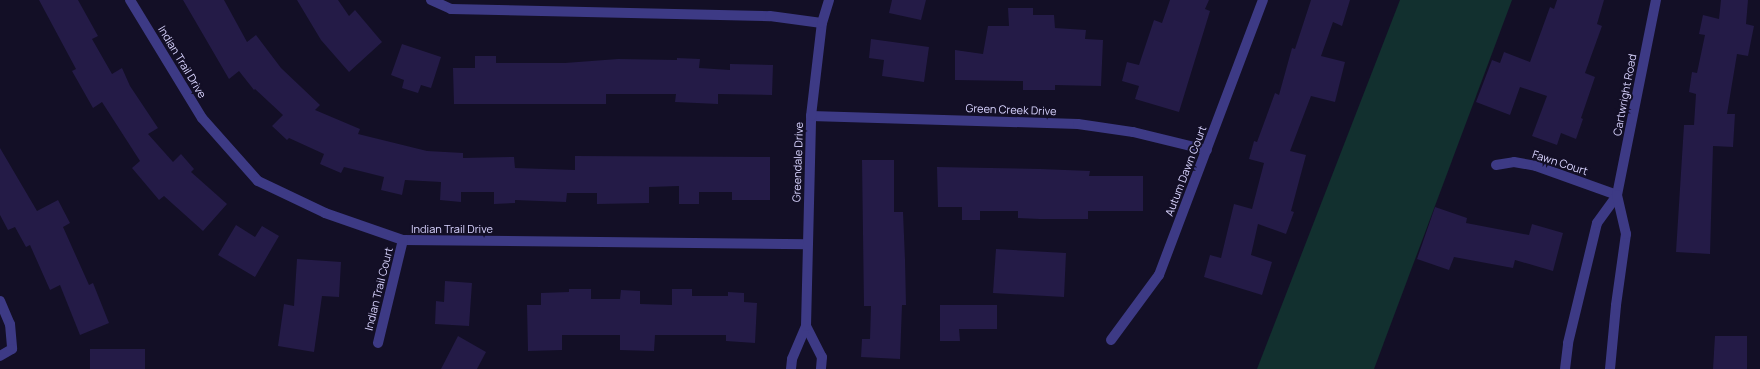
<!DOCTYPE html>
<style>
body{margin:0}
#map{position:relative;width:1760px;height:369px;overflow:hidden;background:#130f26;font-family:Manrope,sans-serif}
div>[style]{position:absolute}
.green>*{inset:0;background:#12302f}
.building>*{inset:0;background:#241b47}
.minor>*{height:10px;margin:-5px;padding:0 5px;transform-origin:5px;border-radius:5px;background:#3d3a85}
span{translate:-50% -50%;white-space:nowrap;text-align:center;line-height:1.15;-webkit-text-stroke:4px #130f26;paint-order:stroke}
.street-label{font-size:11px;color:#d9d4ff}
</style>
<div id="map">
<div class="green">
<i style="clip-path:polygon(1400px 0,1512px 0,1374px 369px,1257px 369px)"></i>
</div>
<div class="building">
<i style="clip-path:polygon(39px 0,78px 0,98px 36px,92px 39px,112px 74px,122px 68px,130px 86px,158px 128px,148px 134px,173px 162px,181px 154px,194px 169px,191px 172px,227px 204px,203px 231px,164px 196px,159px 200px,132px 168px,140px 161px,102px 102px,93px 108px,72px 71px,76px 69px)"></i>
<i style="clip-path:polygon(183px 0,224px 0,247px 42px,256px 35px,281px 68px,320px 105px,315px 110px,360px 129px,358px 134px,427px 151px,463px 153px,463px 158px,514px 157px,515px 168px,575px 170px,575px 156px,770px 157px,770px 200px,732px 200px,732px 192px,699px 192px,699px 204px,679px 204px,679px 186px,649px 187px,649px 203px,597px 204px,597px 193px,567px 193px,566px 202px,515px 200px,515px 203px,494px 204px,494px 192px,461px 192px,461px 202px,440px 200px,441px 182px,405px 180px,402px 195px,381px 190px,384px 177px,344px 167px,341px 173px,320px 164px,324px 154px,289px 138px,287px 140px,272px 126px,283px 115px,255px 89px,254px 90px,239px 71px,229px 79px)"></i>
<i style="clip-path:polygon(297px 0,338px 0,349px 16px,355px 10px,382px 42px,349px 72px,321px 40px)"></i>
<i style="clip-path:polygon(892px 0,926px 0,921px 20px,889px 13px)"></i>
<i style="clip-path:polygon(1170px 0,1209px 0,1205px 9px,1210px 11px,1179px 112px,1135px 99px,1139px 86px,1122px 81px,1127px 62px,1139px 65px,1154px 20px,1162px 23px)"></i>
<i style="clip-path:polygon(1311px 0,1350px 0,1342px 26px,1333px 22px,1321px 56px,1345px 62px,1335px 102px,1311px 96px,1290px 151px,1306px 155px,1291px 211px,1294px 212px,1286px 234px,1258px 224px,1251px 255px,1272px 262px,1262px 295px,1204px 277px,1210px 255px,1221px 258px,1234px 204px,1252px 209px,1264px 163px,1249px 159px,1254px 141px,1257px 142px,1275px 93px,1279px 95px,1292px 48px,1295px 49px)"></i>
<i style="clip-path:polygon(1557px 0,1604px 0,1597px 24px,1602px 26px,1585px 73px,1595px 77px,1581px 118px,1583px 119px,1576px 139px,1561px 133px,1557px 145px,1532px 136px,1547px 96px,1520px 87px,1510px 115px,1476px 102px,1492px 60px,1500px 63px,1504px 52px,1530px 62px,1550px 7px,1554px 9px)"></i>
<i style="clip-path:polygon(1721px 0,1748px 0,1746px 24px,1754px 26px,1748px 56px,1737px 54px,1727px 114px,1735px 114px,1733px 147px,1713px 146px,1710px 254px,1676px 252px,1684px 125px,1694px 125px,1696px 94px,1689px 92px,1692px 72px,1697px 73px,1705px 35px,1699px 34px,1703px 15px,1719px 19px)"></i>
<i style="clip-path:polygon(1008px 8px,1033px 8px,1033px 15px,1054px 15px,1055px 28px,1086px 30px,1085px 39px,1103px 40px,1101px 86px,1055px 85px,1055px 90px,1023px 90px,1023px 81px,955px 80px,955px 50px,983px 54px,988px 26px,1009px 26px)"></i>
<i style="clip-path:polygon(871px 39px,929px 47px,924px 82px,882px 76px,884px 60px,869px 58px)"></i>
<i style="clip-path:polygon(402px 44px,441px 57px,431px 88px,421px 85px,418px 93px,402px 88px,404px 80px,391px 75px)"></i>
<i style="clip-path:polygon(475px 56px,496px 56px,496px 63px,565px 63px,618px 59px,677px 60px,677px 58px,700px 59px,699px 68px,730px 70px,730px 64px,773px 65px,772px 95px,718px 94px,718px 104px,675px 102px,676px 94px,606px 94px,606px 104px,454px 104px,453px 68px,475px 68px)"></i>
<i style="clip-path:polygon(0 148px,37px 211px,58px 200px,70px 223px,63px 227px,89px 285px,93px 283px,109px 323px,80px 335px,60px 285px,50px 290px,30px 245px,26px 247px,15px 227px,8px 230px,0 215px)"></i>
<i style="clip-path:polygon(862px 160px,894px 160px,894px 212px,903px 212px,905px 260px,906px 305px,902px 305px,900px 359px,861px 357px,862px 339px,870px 339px,871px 306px,864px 306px)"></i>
<i style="clip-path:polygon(937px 167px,1040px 169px,1090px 171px,1089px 176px,1143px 176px,1143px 211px,1088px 211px,1088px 219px,1040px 219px,1018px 218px,1018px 211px,980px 211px,980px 220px,962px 220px,962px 207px,938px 207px)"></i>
<i style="clip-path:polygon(1435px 207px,1467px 218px,1466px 223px,1529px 235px,1532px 224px,1563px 233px,1553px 271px,1515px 260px,1513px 268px,1454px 257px,1449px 270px,1417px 259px)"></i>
<i style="clip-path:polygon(236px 225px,255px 237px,262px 226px,279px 236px,255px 277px,218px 255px)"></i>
<i style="clip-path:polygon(996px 249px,1066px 253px,1064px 297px,993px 293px)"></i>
<i style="clip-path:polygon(297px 259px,341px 262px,339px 297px,322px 296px,314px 352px,278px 346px,284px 304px,294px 306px)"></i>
<i style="clip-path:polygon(445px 281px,472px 283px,469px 326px,435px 324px,436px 301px,444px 302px)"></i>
<i style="clip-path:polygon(569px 289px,591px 289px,591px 299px,620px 299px,621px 290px,640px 291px,640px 304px,672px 305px,672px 289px,692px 289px,692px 296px,728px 296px,728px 292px,744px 293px,744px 302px,757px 303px,755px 343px,726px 341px,726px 335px,655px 335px,654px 351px,620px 350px,620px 335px,562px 335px,562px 350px,528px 351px,527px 305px,541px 305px,541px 293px,569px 292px)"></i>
<i style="clip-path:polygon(940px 305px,997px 305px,997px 329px,959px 329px,960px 341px,940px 341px)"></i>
<i style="clip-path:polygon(458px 336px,486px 352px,477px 369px,441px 369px)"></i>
<i style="clip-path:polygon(1715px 336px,1747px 336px,1747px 369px,1713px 369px)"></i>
<i style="clip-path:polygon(90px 349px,145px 349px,145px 369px,90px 369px)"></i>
</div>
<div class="minor">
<i style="left:130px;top:0;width:138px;rotate:58.6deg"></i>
<i style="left:202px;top:118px;width:84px;rotate:48.4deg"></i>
<i style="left:258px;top:181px;width:74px;rotate:25.5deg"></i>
<i style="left:325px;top:213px;width:83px;rotate:19.1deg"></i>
<i style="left:403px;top:240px;width:404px;rotate:0.6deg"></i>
<i style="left:431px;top:0;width:22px;rotate:24deg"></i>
<i style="left:451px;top:9px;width:319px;rotate:1.3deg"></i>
<i style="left:770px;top:16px;width:52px;rotate:7.7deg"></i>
<i style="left:811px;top:116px;width:267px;rotate:1.7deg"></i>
<i style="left:1078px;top:124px;width:56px;rotate:8.3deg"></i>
<i style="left:1133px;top:132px;width:76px;rotate:13.7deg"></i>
<i style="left:1496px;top:165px;width:18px;rotate:-9deg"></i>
<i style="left:1514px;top:162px;width:22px;rotate:10deg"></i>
<i style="left:1536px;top:166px;width:86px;rotate:19.7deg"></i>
<i style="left:0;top:301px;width:25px;rotate:67deg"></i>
<i style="left:10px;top:324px;width:25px;rotate:85deg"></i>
<i style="left:12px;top:349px;width:14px;rotate:150deg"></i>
<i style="left:806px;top:326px;width:35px;rotate:63deg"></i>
<i style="left:822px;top:357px;width:12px;rotate:95deg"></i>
<i style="left:1111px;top:340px;width:81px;rotate:-53.6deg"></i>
<i style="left:1159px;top:275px;width:294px;rotate:-69.3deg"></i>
<i style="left:378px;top:343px;width:106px;rotate:-76.4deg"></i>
<i style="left:791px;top:369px;width:10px;rotate:-84deg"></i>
<i style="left:792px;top:359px;width:36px;rotate:-67deg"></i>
<i style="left:806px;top:326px;width:210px;rotate:-88.6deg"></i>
<i style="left:811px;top:116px;width:94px;rotate:-83.3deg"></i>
<i style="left:822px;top:23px;width:24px;rotate:-73deg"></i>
<i style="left:1565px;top:369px;width:26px;rotate:-83deg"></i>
<i style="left:1568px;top:343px;width:123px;rotate:-76.4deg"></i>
<i style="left:1597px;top:223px;width:34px;rotate:-54deg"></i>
<i style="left:1617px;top:195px;width:199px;rotate:-78.7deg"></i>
<i style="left:1610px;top:369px;width:64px;rotate:-84.6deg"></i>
<i style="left:1616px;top:305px;width:72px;rotate:-82deg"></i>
<i style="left:1626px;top:234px;width:40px;rotate:-103deg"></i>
</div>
<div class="street-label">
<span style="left:182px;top:62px;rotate:59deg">Indian Trail Drive</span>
<span style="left:1625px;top:95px;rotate:-79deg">Cartwright Road</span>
<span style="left:1011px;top:110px;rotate:2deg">Green Creek Drive</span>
<span style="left:798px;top:162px;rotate:-88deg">Greendale Drive</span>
<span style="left:1560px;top:163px;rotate:18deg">Fawn Court</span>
<span style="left:1186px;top:171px;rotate:-69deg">Autum Dawn Court</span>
<span style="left:452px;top:229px">Indian Trail Drive</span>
<span style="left:379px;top:289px;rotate:-76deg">Indian Trail Court</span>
</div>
</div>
